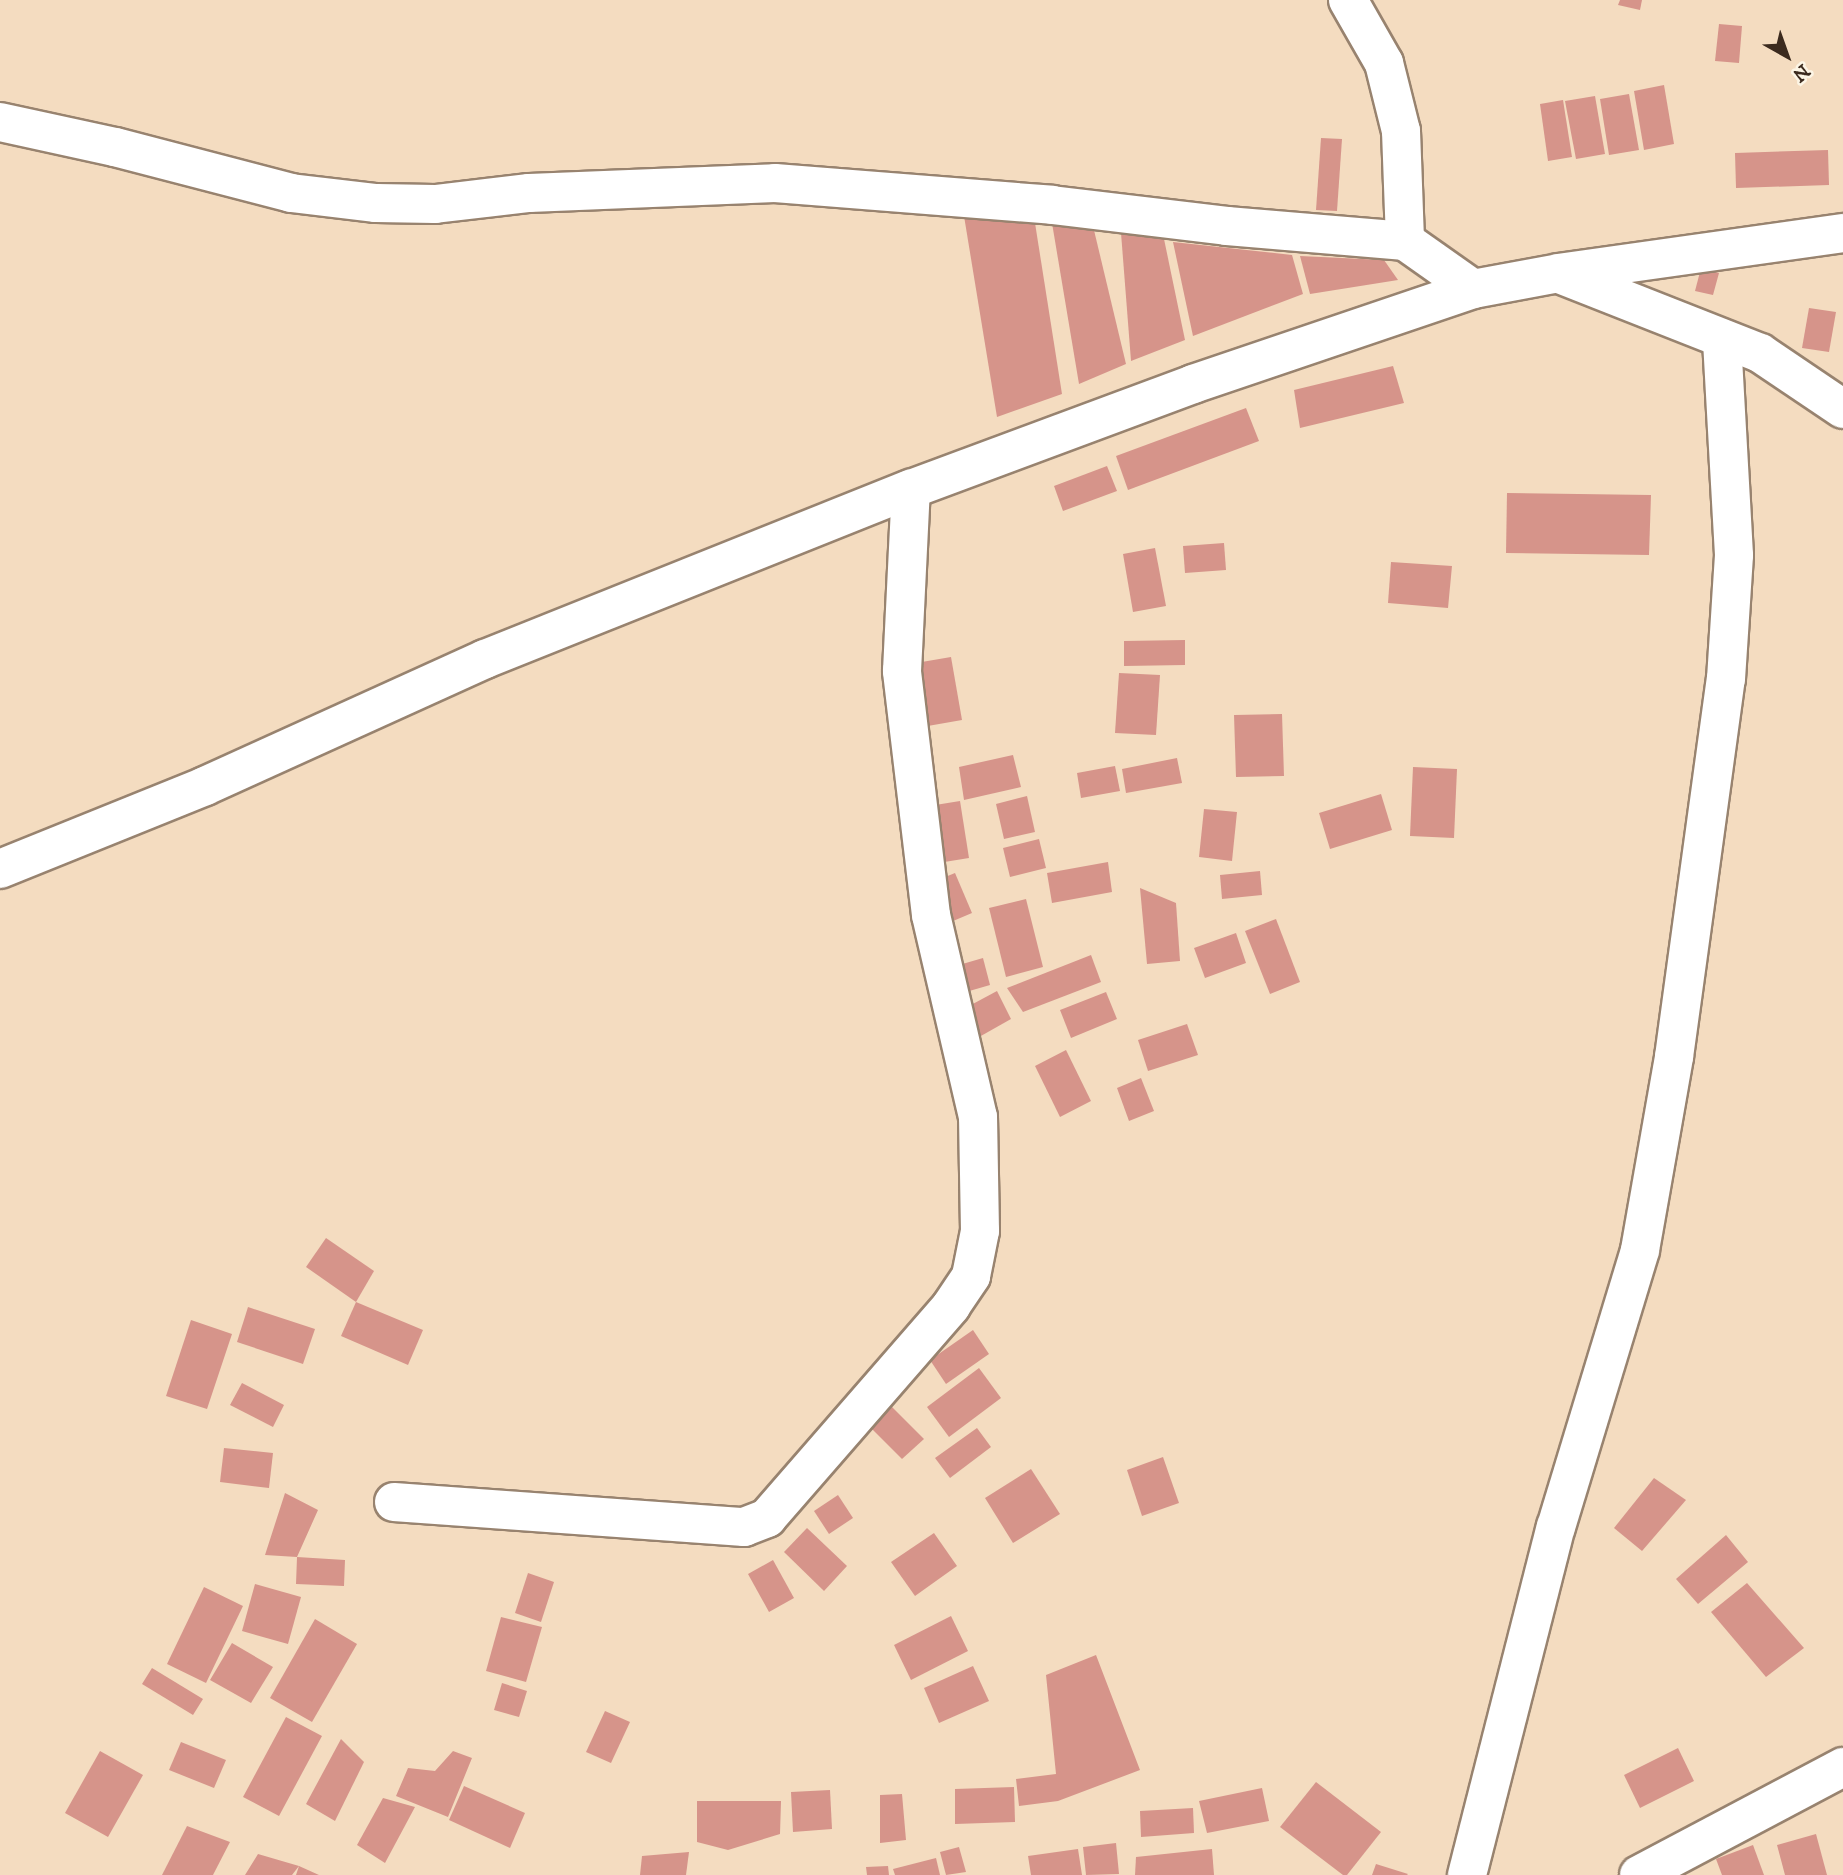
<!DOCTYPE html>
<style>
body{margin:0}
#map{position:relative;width:1843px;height:1875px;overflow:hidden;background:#f4dcc0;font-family:"IM FELL DW Pica",serif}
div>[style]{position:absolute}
.building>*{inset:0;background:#d6948a}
.roads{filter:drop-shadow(2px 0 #98836f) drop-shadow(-2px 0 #98836f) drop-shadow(0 2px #98836f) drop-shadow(0 -2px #98836f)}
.minor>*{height:38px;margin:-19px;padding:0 19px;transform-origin:19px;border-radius:19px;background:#fff}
span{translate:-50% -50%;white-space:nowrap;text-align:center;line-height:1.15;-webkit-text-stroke:7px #fcf5e5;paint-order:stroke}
.north{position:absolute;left:1752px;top:21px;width:70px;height:70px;-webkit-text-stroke:5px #fcf5e5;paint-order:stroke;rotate:140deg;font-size:19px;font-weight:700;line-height:28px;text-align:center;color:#3b2a1e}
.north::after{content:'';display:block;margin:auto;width:24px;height:32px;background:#3b2a1e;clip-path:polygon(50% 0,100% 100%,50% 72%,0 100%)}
</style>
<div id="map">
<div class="building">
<i style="clip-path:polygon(1620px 0,1642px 0,1640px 10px,1618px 5px)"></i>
<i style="clip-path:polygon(1719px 24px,1742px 26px,1739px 63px,1715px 61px)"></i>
<i style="clip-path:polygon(1664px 85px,1674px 144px,1644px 150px,1634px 91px)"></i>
<i style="clip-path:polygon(1629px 94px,1639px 150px,1609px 155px,1600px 99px)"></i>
<i style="clip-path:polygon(1595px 96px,1605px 154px,1576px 159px,1565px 101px)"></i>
<i style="clip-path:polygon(1563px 100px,1572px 157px,1548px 161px,1540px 104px)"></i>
<i style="clip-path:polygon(1321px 138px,1342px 139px,1337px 211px,1316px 210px)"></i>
<i style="clip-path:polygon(1828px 150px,1829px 185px,1736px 188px,1735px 153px)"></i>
<i style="clip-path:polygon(964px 216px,1035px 223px,1062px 394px,997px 417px)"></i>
<i style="clip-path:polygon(1052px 223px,1093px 226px,1126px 364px,1079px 384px)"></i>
<i style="clip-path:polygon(1121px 233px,1164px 239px,1185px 340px,1131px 361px)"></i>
<i style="clip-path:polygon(1173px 242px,1292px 255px,1303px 294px,1193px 336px)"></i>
<i style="clip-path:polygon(1300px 256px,1384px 260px,1398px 280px,1310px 294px)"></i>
<i style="clip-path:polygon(1701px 268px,1719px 273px,1713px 295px,1695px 291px)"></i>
<i style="clip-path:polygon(1809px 308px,1836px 312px,1829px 352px,1802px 348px)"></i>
<i style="clip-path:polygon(1393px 366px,1404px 403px,1300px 428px,1294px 390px)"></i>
<i style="clip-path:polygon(1246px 408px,1259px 441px,1128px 490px,1116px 456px)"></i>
<i style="clip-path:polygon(1107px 466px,1117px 491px,1063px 511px,1054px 486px)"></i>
<i style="clip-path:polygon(1507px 493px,1651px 495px,1649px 555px,1506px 553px)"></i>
<i style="clip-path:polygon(1224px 543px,1226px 570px,1185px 573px,1183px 546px)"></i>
<i style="clip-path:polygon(1155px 548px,1166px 606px,1133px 612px,1123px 554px)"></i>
<i style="clip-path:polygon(1391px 562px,1452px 566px,1448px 608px,1388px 603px)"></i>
<i style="clip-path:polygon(1185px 640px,1185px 665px,1124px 666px,1124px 641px)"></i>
<i style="clip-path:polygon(951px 657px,962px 720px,922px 727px,910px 664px)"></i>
<i style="clip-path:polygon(1119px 673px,1160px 675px,1156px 735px,1115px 733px)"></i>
<i style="clip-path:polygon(1282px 714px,1284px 776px,1236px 777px,1234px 715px)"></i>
<i style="clip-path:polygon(1013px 755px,1021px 787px,964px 800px,959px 767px)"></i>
<i style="clip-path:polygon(1177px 758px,1182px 783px,1126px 793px,1122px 769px)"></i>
<i style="clip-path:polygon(1115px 766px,1120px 791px,1081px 798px,1077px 773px)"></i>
<i style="clip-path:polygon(1413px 767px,1457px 769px,1454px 838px,1410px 836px)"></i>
<i style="clip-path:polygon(1381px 794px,1392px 830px,1330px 849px,1319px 813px)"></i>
<i style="clip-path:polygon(1027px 796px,1035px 832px,1004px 839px,996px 804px)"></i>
<i style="clip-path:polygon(960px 801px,969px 858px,932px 864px,923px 807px)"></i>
<i style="clip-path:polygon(1204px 809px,1237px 812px,1232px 861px,1199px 857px)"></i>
<i style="clip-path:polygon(1039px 839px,1046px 868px,1010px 877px,1003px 848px)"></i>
<i style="clip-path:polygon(1108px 862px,1112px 892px,1052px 903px,1047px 873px)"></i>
<i style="clip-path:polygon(1260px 871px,1262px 895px,1222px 899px,1220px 875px)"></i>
<i style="clip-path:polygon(955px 873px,972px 913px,946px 924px,928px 884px)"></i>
<i style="clip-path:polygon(1140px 888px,1176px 903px,1180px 961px,1147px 964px)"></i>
<i style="clip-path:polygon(1026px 899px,1043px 967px,1006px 977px,989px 908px)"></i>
<i style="clip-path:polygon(1276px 919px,1300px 982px,1270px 994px,1245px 931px)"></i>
<i style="clip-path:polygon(1236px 933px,1246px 963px,1205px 978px,1194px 948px)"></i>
<i style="clip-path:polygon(1091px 955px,1101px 982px,1023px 1012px,1007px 988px)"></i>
<i style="clip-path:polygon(983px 958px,990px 985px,959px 994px,952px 967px)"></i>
<i style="clip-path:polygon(997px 991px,1011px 1019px,972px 1041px,956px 1013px)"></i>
<i style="clip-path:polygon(1106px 992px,1117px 1019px,1071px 1038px,1060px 1010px)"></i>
<i style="clip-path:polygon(1187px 1024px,1198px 1055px,1148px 1071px,1138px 1040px)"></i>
<i style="clip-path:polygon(1066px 1050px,1091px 1101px,1060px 1117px,1035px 1066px)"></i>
<i style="clip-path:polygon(1141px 1078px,1154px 1111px,1129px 1121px,1117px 1088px)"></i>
<i style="clip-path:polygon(326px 1238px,374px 1271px,356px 1302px,306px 1267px)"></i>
<i style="clip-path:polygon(356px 1302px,423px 1330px,408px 1365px,341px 1336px)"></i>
<i style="clip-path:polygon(248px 1307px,315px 1329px,303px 1364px,237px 1342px)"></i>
<i style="clip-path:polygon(191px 1320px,232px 1334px,207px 1409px,166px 1396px)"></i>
<i style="clip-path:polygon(973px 1330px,989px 1354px,946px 1384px,930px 1360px)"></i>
<i style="clip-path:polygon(979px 1368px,1001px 1398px,949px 1437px,927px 1407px)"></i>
<i style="clip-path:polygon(242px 1383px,284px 1405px,273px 1427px,230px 1405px)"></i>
<i style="clip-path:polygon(886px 1401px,924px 1439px,902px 1459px,865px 1422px)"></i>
<i style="clip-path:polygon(977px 1428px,991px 1447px,950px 1478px,935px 1458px)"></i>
<i style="clip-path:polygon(224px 1448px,273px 1453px,269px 1488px,220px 1482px)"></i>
<i style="clip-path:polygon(1163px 1457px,1179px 1503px,1142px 1516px,1127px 1470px)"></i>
<i style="clip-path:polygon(1031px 1469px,1060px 1514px,1013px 1543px,985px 1498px)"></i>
<i style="clip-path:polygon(1654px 1478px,1686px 1500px,1642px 1551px,1614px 1528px)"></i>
<i style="clip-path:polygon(285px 1493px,318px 1510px,297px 1557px,345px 1560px,344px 1586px,296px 1584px,297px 1557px,265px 1555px)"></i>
<i style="clip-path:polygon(838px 1495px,853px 1518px,829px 1534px,814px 1511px)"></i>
<i style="clip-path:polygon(807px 1528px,847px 1566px,824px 1591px,784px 1552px)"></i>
<i style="clip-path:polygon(934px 1533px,957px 1566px,915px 1596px,891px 1562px)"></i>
<i style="clip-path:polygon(1726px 1535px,1748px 1562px,1698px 1604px,1676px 1579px)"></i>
<i style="clip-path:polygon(773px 1560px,794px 1598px,769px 1612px,748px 1574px)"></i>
<i style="clip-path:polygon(528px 1573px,554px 1582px,541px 1622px,515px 1613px)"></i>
<i style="clip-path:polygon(1747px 1583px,1804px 1648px,1766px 1677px,1711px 1612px)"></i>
<i style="clip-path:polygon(255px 1584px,301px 1597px,288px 1644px,242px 1631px)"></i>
<i style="clip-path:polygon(204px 1587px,243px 1606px,206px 1683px,167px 1664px)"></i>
<i style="clip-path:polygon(951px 1616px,968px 1651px,911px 1680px,894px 1645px)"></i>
<i style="clip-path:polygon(501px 1617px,542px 1627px,526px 1682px,486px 1671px)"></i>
<i style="clip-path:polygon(315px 1619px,357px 1644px,312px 1722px,270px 1698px)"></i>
<i style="clip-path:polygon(232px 1643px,273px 1667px,251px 1703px,210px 1680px)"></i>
<i style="clip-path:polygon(1096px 1655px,1140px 1770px,1058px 1801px,1019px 1806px,1016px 1779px,1056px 1774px,1046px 1675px)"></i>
<i style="clip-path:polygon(973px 1666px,989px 1701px,939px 1723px,924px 1688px)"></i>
<i style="clip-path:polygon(152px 1668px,203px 1699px,193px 1715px,142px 1684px)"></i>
<i style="clip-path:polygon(502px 1683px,527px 1691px,519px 1717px,494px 1710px)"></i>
<i style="clip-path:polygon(605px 1711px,630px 1722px,611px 1763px,586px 1752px)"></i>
<i style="clip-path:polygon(286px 1717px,322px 1736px,279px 1816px,243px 1797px)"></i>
<i style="clip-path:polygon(341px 1739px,364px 1762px,335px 1821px,306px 1804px)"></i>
<i style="clip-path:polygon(181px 1742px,226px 1760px,214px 1788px,169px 1770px)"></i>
<i style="clip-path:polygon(1678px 1748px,1694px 1781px,1640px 1808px,1624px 1775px)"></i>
<i style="clip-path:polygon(100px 1751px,143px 1775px,108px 1837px,65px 1813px)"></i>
<i style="clip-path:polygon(453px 1751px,472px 1758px,448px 1817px,396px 1796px,408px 1768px,435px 1771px)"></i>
<i style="clip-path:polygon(1316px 1782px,1381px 1832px,1347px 1875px,1343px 1875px,1280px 1827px)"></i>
<i style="clip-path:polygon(464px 1786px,525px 1813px,510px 1848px,449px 1820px)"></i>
<i style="clip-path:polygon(1014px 1787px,1015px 1822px,955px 1824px,955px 1789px)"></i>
<i style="clip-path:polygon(1262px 1788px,1269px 1821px,1207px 1833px,1199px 1801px)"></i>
<i style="clip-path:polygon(830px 1790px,832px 1829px,793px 1832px,791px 1792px)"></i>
<i style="clip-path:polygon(902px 1794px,906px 1840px,880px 1843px,880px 1795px)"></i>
<i style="clip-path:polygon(383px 1798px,415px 1807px,385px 1863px,357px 1845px)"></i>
<i style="clip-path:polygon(697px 1801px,781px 1801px,780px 1834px,728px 1850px,697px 1842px)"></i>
<i style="clip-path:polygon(1193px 1808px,1194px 1833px,1141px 1837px,1140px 1811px)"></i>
<i style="clip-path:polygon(187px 1826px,230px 1842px,213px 1875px,162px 1875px)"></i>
<i style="clip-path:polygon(1816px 1834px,1827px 1875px,1785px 1875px,1777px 1845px)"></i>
<i style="clip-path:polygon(1116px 1843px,1119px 1874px,1086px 1875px,1083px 1847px)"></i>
<i style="clip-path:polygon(1753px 1845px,1764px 1875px,1722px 1875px,1716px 1859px)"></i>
<i style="clip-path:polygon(959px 1847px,966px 1872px,946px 1875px,940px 1852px)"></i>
<i style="clip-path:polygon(1078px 1849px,1082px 1875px,1031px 1875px,1028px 1856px)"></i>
<i style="clip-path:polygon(1212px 1849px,1214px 1875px,1135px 1875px,1136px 1857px)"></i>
<i style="clip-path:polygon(689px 1852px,686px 1875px,640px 1875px,642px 1856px)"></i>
<i style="clip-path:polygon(258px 1854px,299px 1866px,319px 1875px,296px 1875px,299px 1866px,292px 1875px,245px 1875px)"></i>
<i style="clip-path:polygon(936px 1858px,940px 1875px,895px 1875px,893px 1869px)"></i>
<i style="clip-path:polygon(1376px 1864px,1408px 1874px,1407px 1875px,1372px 1875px)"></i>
<i style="clip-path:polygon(888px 1866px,889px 1875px,867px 1875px,866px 1867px)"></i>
</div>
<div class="roads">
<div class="minor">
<i style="left:1348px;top:0;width:73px;rotate:60.3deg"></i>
<i style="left:1384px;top:63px;width:70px;rotate:76deg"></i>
<i style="left:1401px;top:131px;width:110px;rotate:87.9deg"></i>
<i style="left:0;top:122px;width:118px;rotate:12.3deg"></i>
<i style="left:115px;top:147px;width:182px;rotate:14.6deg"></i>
<i style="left:291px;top:193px;width:86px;rotate:6.7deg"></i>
<i style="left:376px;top:203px;width:59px;rotate:1deg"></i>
<i style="left:435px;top:204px;width:95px;rotate:-6.7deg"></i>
<i style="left:529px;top:193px;width:246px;rotate:-2.3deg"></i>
<i style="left:775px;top:183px;width:278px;rotate:4.5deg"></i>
<i style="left:1052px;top:205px;width:176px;rotate:6.8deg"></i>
<i style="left:1227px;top:226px;width:179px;rotate:4.8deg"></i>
<i style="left:1405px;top:241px;width:83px;rotate:35.2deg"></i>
<i style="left:1562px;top:275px;width:213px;rotate:21.5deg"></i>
<i style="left:1760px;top:353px;width:100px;rotate:34deg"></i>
<i style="left:0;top:869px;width:221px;rotate:-22deg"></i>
<i style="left:205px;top:786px;width:307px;rotate:-24.4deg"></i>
<i style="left:485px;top:659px;width:459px;rotate:-21.8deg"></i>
<i style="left:911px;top:489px;width:301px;rotate:-20.4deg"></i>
<i style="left:1193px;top:384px;width:296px;rotate:-18.7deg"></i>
<i style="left:1473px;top:289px;width:87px;rotate:-10.5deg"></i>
<i style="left:1559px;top:273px;width:287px;rotate:-8deg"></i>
<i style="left:394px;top:1502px;width:351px;rotate:4.1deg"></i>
<i style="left:744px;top:1527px;width:25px;rotate:-21deg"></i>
<i style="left:767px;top:1518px;width:281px;rotate:-49deg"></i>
<i style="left:951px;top:1306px;width:36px;rotate:-56deg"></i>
<i style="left:971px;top:1276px;width:46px;rotate:-78.7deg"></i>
<i style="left:980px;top:1231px;width:114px;rotate:-91deg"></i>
<i style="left:978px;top:1117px;width:207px;rotate:-103.1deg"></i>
<i style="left:931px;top:915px;width:246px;rotate:-96.8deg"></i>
<i style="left:902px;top:671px;width:182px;rotate:-87.2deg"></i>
<i style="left:1467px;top:1875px;width:359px;rotate:-75.7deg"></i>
<i style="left:1556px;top:1527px;width:289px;rotate:-73.1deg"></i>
<i style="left:1640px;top:1250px;width:196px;rotate:-80deg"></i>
<i style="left:1674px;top:1057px;width:382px;rotate:-82.2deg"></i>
<i style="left:1726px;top:679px;width:124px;rotate:-86.3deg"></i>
<i style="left:1734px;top:555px;width:217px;rotate:-93.2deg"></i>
<i style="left:1639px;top:1875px;width:231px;rotate:-27.9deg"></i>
</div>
</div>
<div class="north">N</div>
</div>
